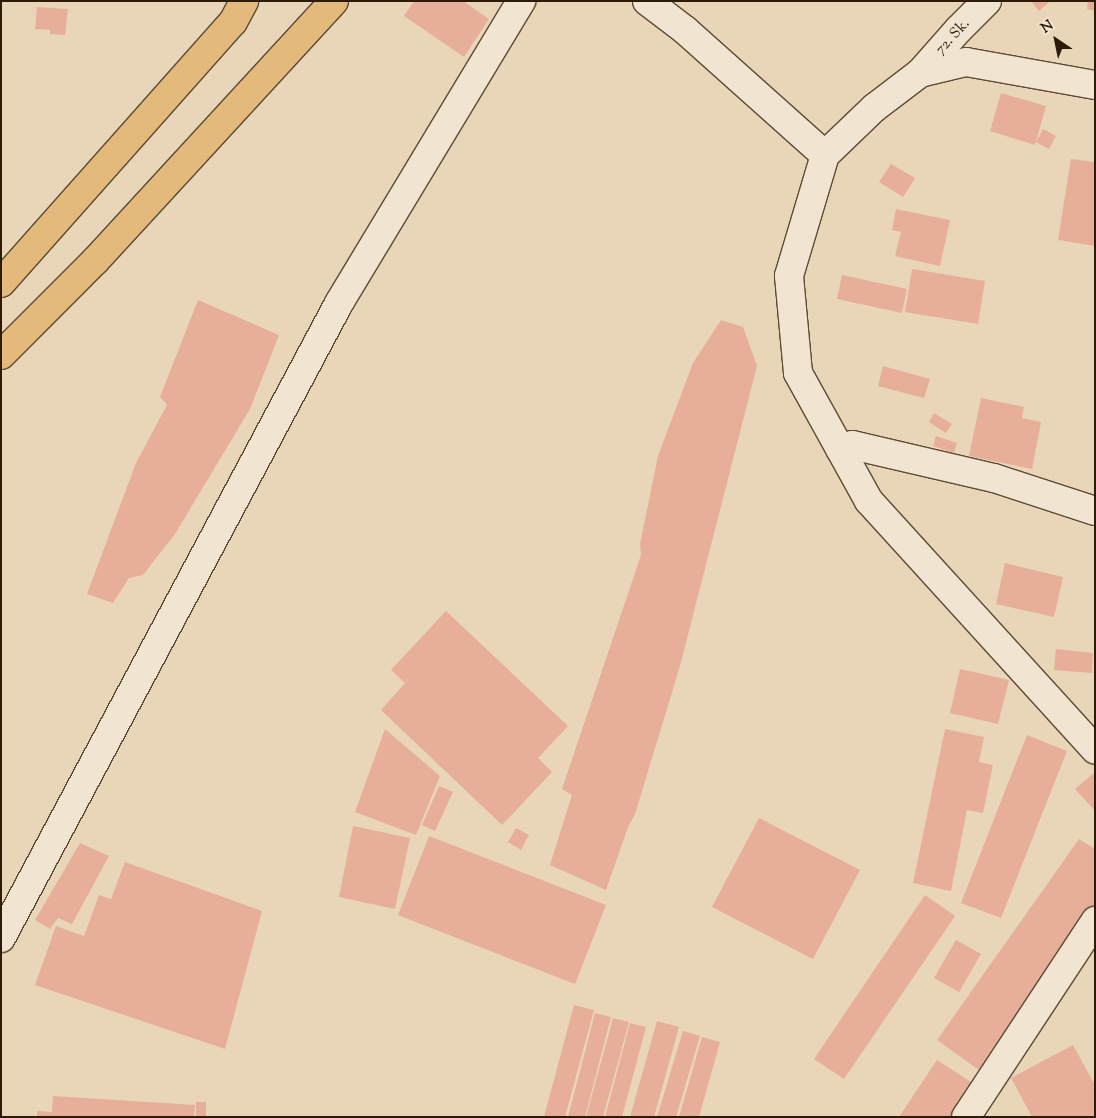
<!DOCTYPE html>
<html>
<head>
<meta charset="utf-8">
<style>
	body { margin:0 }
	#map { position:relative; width:1096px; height:1118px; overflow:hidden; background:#e9d5b8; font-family:"Sorts Mill Goudy",serif }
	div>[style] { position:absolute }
	.building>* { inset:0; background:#e7af99 }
	.roads { filter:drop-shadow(1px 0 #5c4a34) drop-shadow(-1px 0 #5c4a34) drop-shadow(0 1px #5c4a34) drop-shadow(0 -1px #5c4a34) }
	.street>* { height:28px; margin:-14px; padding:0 14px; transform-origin:14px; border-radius:14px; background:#f1e4d1 }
	.secondary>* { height:28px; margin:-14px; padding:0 14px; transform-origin:14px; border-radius:14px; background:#f1e4d1 }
	.primary>* { height:28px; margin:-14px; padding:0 14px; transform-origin:14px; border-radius:14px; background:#e4ba7c }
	span { translate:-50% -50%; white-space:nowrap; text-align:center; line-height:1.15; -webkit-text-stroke:4px #f1e4d1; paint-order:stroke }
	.street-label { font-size:15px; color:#2d1b08 }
	.frame { position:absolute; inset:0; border:2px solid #2d1b08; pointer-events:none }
	.north { position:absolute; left:1031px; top:15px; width:50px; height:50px; -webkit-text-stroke:4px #f1e4d1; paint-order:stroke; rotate:326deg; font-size:14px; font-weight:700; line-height:20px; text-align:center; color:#2d1b08 }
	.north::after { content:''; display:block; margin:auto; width:18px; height:22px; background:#2d1b08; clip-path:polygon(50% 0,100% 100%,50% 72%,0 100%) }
</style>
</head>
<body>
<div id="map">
	<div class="building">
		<div style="clip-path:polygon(414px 1px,463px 1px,489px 19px,464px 57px,404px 16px)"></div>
		<div style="clip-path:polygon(1031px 1px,1050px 1px,1039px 11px)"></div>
		<div style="clip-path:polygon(1088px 1px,1095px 1px,1095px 11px,1087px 9px)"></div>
		<div style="clip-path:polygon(37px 7px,68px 9px,65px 35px,50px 34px,50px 30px,35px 29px)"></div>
		<div style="clip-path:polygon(1001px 93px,1046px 106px,1035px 145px,990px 131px)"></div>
		<div style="clip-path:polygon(1043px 129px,1056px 136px,1049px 149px,1036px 142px)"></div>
		<div style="clip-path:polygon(1071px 159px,1095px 162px,1095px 246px,1058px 240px)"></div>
		<div style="clip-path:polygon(891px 164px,915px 178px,903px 197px,879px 182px)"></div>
		<div style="clip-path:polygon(896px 209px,950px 220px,940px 266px,895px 256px,901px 232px,892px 230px)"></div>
		<div style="clip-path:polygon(912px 269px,985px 281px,978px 324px,905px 312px)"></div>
		<div style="clip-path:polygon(842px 275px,907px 289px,902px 313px,837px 299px)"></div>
		<div style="clip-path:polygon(198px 300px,279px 335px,250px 409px,175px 534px,143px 575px,129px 578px,113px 603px,87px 594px,136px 463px,167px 405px,160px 397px)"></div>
		<div style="clip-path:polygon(721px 320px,743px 327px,757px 366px,680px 666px,635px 814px,628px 827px,606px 890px,550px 865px,572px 795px,562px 789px,641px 555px,640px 544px,658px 456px,693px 363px)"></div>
		<div style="clip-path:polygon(883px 366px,930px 379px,924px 398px,878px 386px)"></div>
		<div style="clip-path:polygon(981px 398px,1024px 407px,1022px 418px,1041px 422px,1032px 469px,969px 456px)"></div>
		<div style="clip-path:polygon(934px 413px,952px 424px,946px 433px,929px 422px)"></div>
		<div style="clip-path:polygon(936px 436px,957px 443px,954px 453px,933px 446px)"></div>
		<div style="clip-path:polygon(1005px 563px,1063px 577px,1054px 617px,996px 604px)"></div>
		<div style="clip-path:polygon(446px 611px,568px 726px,538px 758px,552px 772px,502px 825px,381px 710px,405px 683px,391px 670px)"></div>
		<div style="clip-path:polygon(1056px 649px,1093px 653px,1092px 673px,1054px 670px)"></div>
		<div style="clip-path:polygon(960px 669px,1009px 680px,998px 724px,950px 713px)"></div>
		<div style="clip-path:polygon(385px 729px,440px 776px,416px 835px,355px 812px)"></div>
		<div style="clip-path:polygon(945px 729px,984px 737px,979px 762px,993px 765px,983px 813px,967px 810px,951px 891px,913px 883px)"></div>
		<div style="clip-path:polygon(1027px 735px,1067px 751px,1001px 918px,961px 903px)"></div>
		<div style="clip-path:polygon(1094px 773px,1095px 774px,1095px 811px,1075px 789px)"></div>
		<div style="clip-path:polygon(439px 786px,453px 792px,435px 831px,422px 825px)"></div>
		<div style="clip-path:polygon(759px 818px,860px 870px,813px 959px,712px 907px)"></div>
		<div style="clip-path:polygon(353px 826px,410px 838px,395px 909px,339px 897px)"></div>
		<div style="clip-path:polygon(516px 828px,529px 835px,521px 850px,508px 842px)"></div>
		<div style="clip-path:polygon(429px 836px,606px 905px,575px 984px,398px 915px)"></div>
		<div style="clip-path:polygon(1079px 839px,1095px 849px,1095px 906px,979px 1070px,937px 1040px)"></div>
		<div style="clip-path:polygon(80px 843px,109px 856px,72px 924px,58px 918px,50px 929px,35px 920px)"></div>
		<div style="clip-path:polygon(125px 862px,262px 911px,225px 1049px,35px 985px,56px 926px,84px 936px,99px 895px,111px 899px)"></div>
		<div style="clip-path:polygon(925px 895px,955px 916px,844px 1079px,814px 1059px)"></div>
		<div style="clip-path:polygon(956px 940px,981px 954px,959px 992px,934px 978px)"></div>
		<div style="clip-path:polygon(574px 1005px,594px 1010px,565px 1117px,544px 1117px)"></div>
		<div style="clip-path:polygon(595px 1013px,611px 1017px,585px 1117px,568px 1117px)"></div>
		<div style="clip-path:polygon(613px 1018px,629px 1022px,603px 1117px,586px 1117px)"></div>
		<div style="clip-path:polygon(657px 1021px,679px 1027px,654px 1117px,630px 1117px)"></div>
		<div style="clip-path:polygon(630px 1023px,646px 1027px,622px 1117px,605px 1117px)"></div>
		<div style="clip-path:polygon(683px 1031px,700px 1036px,676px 1117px,657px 1117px)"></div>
		<div style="clip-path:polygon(702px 1037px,720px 1042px,699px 1117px,679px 1117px)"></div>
		<div style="clip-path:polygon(1073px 1045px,1095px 1085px,1095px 1117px,1032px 1117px,1011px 1078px)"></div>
		<div style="clip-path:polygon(937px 1060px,974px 1084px,952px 1117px,899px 1117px)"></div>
		<div style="clip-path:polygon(53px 1096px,195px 1105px,194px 1117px,37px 1117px,37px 1111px,52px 1112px)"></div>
		<div style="clip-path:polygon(196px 1102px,206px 1102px,206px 1117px,196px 1117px)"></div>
	</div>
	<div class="roads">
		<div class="street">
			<div style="left:920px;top:73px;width:57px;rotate:-48.5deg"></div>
			<div style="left:958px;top:30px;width:41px;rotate:-45deg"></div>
			<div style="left:840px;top:449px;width:13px;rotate:-18deg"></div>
			<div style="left:852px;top:445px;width:146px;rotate:13.1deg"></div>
			<div style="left:994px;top:478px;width:106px;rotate:18.1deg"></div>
			<div style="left:1px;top:938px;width:719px;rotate:-61.97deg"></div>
			<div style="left:339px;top:303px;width:353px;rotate:-58.9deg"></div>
			<div style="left:966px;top:1117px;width:235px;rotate:-56.6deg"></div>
		</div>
		<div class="secondary">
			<div style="left:647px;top:1px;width:48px;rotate:37.3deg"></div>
			<div style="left:685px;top:30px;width:188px;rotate:41.8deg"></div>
			<div style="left:1095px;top:85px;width:131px;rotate:-169.9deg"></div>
			<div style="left:966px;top:62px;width:47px;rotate:166.6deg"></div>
			<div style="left:920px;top:73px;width:58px;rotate:142.7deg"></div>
			<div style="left:874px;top:108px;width:68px;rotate:136.2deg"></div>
			<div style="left:825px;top:155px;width:126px;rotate:106.6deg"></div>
			<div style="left:789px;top:276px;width:97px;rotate:84.7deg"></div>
			<div style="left:798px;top:373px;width:146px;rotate:61deg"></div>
			<div style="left:869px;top:501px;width:336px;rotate:47.7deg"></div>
		</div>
		<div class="primary">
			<div style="left:1px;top:283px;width:349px;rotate:-48.4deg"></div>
			<div style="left:233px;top:22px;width:24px;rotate:-62deg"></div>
			<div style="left:1px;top:355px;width:133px;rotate:-45deg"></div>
			<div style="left:95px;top:261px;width:353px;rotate:-47.4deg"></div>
		</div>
	</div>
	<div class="street-label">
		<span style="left:953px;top:37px;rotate:-47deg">72. Sk.</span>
	</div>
	<div class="frame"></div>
	<div class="north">N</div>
</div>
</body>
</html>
